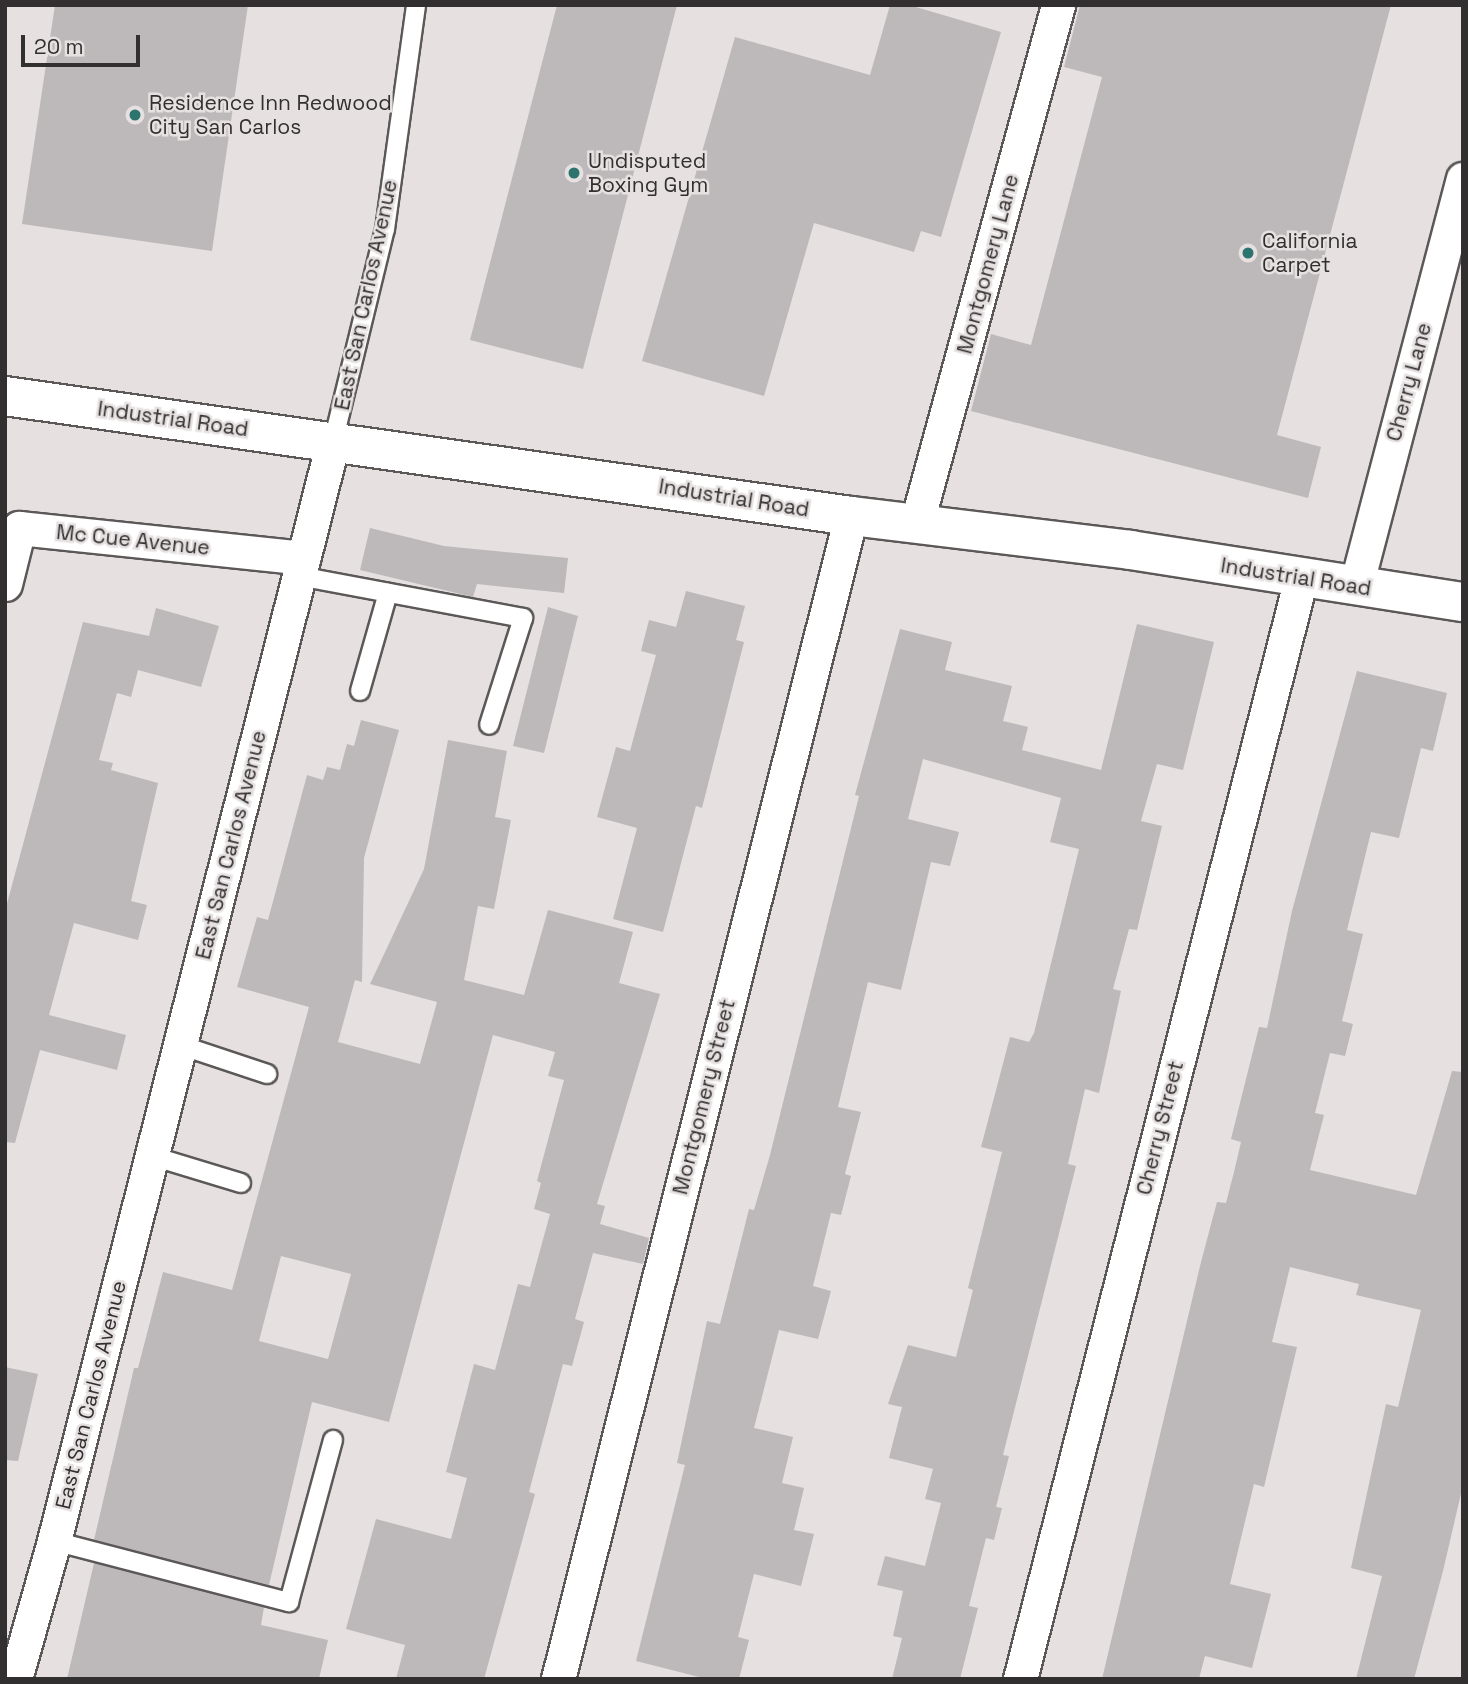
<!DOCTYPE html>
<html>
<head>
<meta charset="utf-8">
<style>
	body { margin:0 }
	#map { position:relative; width:1468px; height:1684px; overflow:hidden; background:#e6e0e1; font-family:"Space Grotesk",sans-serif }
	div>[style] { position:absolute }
	.building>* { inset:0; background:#bdb8b9 }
	.roads { filter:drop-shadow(2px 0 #5c5858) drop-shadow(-2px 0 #5c5858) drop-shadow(0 2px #5c5858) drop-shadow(0 -2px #5c5858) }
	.service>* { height:18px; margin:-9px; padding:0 9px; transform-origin:9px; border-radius:9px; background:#fff }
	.minor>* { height:33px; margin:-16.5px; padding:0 16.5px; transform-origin:16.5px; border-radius:16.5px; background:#fff }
	.secondary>* { height:38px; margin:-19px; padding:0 19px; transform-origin:19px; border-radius:19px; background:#fff }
	.dots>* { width:19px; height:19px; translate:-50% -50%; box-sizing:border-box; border:4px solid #e6e0e1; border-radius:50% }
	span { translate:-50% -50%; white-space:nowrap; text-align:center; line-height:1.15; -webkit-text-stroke:5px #e6e0e1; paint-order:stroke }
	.poi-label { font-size:21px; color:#312f2f }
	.left { translate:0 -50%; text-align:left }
	.street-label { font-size:21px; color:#312f2f }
	.frame { position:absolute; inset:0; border:7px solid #312f2f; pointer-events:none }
	.scale { position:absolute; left:21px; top:35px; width:119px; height:32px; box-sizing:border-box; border:4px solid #312f2f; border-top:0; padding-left:9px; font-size:21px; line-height:24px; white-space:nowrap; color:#312f2f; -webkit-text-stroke:5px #e6e0e1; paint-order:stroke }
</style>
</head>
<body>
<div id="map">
	<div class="building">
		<div style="clip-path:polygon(55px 5px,248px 5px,212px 251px,22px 224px)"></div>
		<div style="clip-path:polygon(557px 5px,677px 5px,583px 369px,470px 340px)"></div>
		<div style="clip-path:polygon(890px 5px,909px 5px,1001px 32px,941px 237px,921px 231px,914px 252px,814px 223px,764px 396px,642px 361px,735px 37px,870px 75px)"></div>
		<div style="clip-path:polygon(1080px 5px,1391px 5px,1277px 435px,1321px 447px,1308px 498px,971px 411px,991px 334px,1031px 345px,1102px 77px,1064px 67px)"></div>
		<div style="clip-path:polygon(370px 528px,444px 546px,568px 558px,564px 593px,477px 584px,473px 597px,360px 570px)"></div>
		<div style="clip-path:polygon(686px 591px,745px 606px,736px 640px,744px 642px,702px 808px,696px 806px,663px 932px,613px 919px,637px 828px,597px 817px,616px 747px,630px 751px,656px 655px,641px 651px,649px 620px,676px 627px)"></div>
		<div style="clip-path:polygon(548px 607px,578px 616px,544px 753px,513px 746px)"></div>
		<div style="clip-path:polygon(156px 608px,219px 626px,201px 687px,138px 670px,131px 697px,117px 693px,99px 760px,113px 763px,111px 770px,158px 783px,131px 901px,147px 905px,138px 940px,74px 923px,49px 1015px,126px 1035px,117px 1070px,40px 1050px,15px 1143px,5px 1142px,5px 911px,83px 622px,149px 636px)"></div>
		<div style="clip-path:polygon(1137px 624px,1214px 642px,1183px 770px,1157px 764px,1141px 821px,1162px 826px,1137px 930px,1129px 929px,1113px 989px,1121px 991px,1099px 1093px,1085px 1089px,1068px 1164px,1076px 1166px,1003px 1455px,1009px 1456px,996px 1507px,1002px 1508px,994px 1540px,986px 1538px,969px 1606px,978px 1608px,960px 1679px,892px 1679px,902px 1638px,893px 1636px,903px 1591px,877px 1585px,885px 1556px,925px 1566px,941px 1503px,925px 1499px,933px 1469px,889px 1458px,902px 1407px,888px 1404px,908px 1345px,956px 1357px,973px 1290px,968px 1288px,1002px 1152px,981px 1147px,1010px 1037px,1029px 1042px,1034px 1033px,1079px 849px,1050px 842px,1061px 798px,923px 759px,908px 819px,959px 832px,950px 866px,931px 862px,901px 990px,868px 982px,838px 1107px,861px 1112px,845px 1174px,851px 1176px,841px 1215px,831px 1213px,813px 1286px,831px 1291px,818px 1339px,779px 1330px,754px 1428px,793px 1437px,782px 1483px,804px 1488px,794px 1530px,814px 1534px,801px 1586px,754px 1574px,738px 1637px,749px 1640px,739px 1679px,707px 1679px,636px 1661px,685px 1465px,677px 1463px,707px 1321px,720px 1324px,749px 1209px,754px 1210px,770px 1155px,859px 796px,855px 795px,900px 629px,952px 642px,945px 670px,1012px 686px,1003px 721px,1028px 727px,1022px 750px,1101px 770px)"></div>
		<div style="clip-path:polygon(1357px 671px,1447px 693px,1433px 751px,1421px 748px,1399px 838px,1371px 832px,1347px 930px,1363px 934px,1342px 1021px,1353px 1024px,1345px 1056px,1330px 1053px,1315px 1113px,1324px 1115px,1310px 1170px,1416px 1195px,1452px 1071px,1463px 1072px,1463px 1485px,1443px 1571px,1414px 1679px,1356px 1679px,1382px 1576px,1351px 1568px,1386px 1404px,1398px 1407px,1421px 1310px,1356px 1295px,1359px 1284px,1290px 1267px,1272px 1342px,1297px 1347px,1264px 1487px,1254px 1484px,1230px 1584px,1271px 1594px,1252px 1668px,1205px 1656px,1199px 1679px,1102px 1679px,1201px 1262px,1217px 1202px,1226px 1203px,1234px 1172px,1241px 1142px,1231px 1139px,1259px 1027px,1267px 1028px,1292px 911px)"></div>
		<div style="clip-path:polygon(evenodd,361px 720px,399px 730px,364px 858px,362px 982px,355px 980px,338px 1042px,420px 1064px,437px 1002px,370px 984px,424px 869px,448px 740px,507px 751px,495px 817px,511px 820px,494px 909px,478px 906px,464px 980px,524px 995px,548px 910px,633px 932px,619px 983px,660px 994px,597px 1204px,605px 1206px,600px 1224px,649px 1238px,643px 1264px,593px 1253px,575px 1319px,584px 1322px,572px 1366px,563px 1364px,529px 1492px,535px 1494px,484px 1679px,396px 1679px,405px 1645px,346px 1629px,376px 1519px,451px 1539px,467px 1478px,446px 1472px,474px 1364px,495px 1370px,518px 1284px,530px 1287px,550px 1214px,534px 1209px,541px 1183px,537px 1181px,564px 1080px,548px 1076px,555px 1052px,493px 1035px,389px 1422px,312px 1402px,269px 1585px,94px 1540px,134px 1368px,138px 1368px,163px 1272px,232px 1290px,309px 1007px,237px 987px,257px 917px,268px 920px,307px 775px,323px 780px,327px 767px,340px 770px,347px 744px,354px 746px,361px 720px,281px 1256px,351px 1274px,328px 1359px,259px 1341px,281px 1256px)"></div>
		<div style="clip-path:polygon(5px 1367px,38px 1374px,18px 1461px,5px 1460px)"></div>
		<div style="clip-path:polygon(94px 1563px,264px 1607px,261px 1625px,328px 1640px,319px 1679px,67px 1679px)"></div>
	</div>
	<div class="roads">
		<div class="service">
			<div style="left:333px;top:442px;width:219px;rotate:-76.3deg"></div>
			<div style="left:385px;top:229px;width:226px;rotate:-82.1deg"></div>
			<div style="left:299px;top:576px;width:228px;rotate:10.6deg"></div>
			<div style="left:523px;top:618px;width:112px;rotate:107.6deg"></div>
			<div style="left:360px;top:691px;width:102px;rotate:-74.1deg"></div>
			<div style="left:180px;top:1045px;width:92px;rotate:18.4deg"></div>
			<div style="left:152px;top:1156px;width:93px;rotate:16.9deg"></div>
			<div style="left:54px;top:1541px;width:243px;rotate:14.6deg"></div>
			<div style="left:289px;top:1602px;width:168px;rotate:-74.8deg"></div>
		</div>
		<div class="minor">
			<div style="left:917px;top:522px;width:536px;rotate:-74.74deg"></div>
			<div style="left:5px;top:584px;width:58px;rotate:-76deg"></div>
			<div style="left:19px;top:528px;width:286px;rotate:6deg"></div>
			<div style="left:1356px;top:586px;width:421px;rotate:-75.3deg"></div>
			<div style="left:15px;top:1679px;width:143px;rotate:-74.2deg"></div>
			<div style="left:54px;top:1541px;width:1134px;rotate:-75.76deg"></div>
			<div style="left:558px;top:1679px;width:1199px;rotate:-75.86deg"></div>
			<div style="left:1020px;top:1679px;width:1136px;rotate:-75.68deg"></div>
		</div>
		<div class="secondary">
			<div style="left:5px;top:396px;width:854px;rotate:8.07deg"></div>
			<div style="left:851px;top:516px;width:281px;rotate:6.9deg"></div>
			<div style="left:1130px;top:550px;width:337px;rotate:8.9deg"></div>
		</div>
	</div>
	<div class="dots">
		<div style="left:135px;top:115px;background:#2c746d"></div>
		<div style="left:574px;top:173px;background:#2c746d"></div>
		<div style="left:1248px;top:253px;background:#2c746d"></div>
	</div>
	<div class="poi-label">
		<span class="left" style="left:149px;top:115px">Residence Inn Redwood<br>City San Carlos</span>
		<span class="left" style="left:588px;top:173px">Undisputed<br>Boxing Gym</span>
		<span class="left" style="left:1262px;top:253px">California<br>Carpet</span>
	</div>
	<div class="street-label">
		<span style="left:988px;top:264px;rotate:-75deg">Montgomery Lane</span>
		<span style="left:366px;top:295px;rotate:-78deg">East San Carlos Avenue</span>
		<span style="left:1409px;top:382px;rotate:-75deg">Cherry Lane</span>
		<span style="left:173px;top:419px;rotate:8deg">Industrial Road</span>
		<span style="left:734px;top:498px;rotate:9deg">Industrial Road</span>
		<span style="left:133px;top:540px;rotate:6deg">Mc Cue Avenue</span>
		<span style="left:1296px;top:577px;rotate:9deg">Industrial Road</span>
		<span style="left:231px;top:845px;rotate:-76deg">East San Carlos Avenue</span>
		<span style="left:704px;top:1097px;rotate:-76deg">Montgomery Street</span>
		<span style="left:1160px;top:1128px;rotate:-76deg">Cherry Street</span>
		<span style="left:91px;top:1395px;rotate:-76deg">East San Carlos Avenue</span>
	</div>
	<div class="frame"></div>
	<div class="scale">20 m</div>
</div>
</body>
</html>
